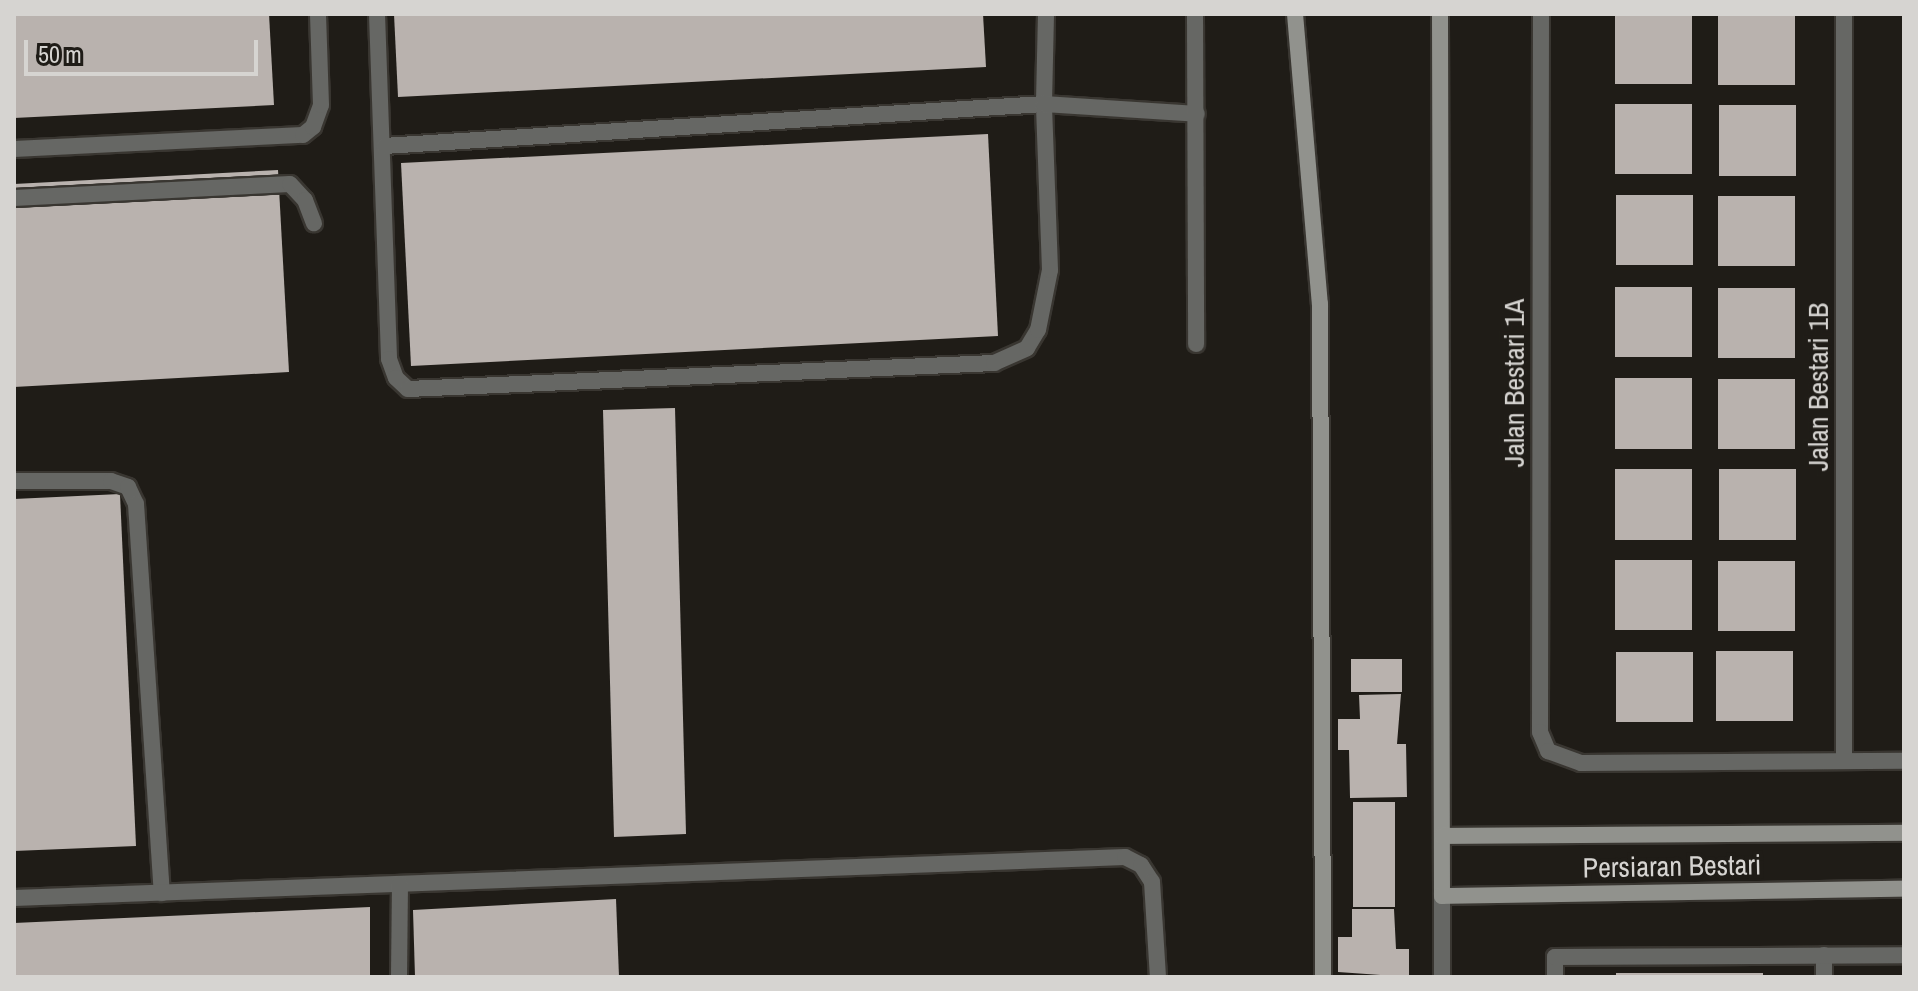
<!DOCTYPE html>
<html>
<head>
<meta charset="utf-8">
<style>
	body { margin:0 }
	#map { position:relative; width:1918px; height:991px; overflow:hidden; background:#1f1c17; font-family:"Archivo Narrow",sans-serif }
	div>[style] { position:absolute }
	.building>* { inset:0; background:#b9b2ae }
	.roads { filter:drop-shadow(2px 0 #393631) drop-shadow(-2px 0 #393631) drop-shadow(0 2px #393631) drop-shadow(0 -2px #393631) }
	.lane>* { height:16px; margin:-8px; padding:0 8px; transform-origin:8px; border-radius:8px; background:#666764 }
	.street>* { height:16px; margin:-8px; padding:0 8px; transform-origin:8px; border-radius:8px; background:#666764 }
	.secondary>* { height:16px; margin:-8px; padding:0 8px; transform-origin:8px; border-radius:8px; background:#91928d }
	span { translate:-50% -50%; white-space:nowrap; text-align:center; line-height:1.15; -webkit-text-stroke:8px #1f1c17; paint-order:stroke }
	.street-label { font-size:28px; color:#d6d4d1 }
	.frame { position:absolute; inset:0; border:16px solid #d6d4d1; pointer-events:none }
	.scale { position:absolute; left:24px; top:40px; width:234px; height:36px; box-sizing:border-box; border:4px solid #d6d4d1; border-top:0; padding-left:10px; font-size:24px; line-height:28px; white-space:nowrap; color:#d6d4d1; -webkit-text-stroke:6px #1f1c17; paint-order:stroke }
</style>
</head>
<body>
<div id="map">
	<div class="building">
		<div style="clip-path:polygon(14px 14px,269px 14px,274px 105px,14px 118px)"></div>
		<div style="clip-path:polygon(394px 14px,983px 14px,986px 67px,398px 97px)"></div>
		<div style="clip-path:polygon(1615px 14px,1692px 14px,1692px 84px,1615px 84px)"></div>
		<div style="clip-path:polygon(1718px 15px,1795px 15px,1795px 85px,1718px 85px)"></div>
		<div style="clip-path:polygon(1615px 104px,1692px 104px,1692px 174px,1615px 174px)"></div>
		<div style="clip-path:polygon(1719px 105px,1796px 105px,1796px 176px,1719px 176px)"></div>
		<div style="clip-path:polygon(988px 134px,998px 336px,411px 366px,401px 163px)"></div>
		<div style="clip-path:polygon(278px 170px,289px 372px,14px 387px,14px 184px)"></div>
		<div style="clip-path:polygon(1616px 195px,1693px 195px,1693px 265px,1616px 265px)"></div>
		<div style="clip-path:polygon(1718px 196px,1795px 196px,1795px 266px,1718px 266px)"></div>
		<div style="clip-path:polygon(1615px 287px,1692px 287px,1692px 357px,1615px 357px)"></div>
		<div style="clip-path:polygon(1718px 288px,1795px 288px,1795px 358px,1718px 358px)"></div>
		<div style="clip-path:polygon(1615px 378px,1692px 378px,1692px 449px,1615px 449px)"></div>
		<div style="clip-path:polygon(1718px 379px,1795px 379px,1795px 449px,1718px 449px)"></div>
		<div style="clip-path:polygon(675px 408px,686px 834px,614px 837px,603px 410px)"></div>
		<div style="clip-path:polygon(1615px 469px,1692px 469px,1692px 540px,1615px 540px)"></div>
		<div style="clip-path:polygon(1719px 469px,1796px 469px,1796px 540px,1719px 540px)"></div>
		<div style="clip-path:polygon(120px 494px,136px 846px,14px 851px,14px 499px)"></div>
		<div style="clip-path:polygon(1615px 560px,1692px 560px,1692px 630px,1615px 630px)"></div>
		<div style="clip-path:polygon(1718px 561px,1795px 561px,1795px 631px,1718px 631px)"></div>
		<div style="clip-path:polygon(1716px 651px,1793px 651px,1793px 721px,1716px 721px)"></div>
		<div style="clip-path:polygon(1616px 652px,1693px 652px,1693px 722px,1616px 722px)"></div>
		<div style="clip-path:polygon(1351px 659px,1402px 659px,1402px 692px,1351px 692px)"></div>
		<div style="clip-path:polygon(1401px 694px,1397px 744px,1406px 744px,1407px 797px,1350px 798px,1349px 750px,1338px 750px,1338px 719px,1360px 719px,1359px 695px)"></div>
		<div style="clip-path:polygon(1353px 802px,1395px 802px,1395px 907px,1353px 907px)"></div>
		<div style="clip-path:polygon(616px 899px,619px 977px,415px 977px,413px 910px)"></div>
		<div style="clip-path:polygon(370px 907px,370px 977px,14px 977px,14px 923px)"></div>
		<div style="clip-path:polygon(1352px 909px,1394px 909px,1396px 949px,1409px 949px,1409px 977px,1338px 972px,1338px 937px,1352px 937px)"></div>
		<div style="clip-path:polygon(1616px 973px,1763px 973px,1763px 977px,1616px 977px)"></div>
	</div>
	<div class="roads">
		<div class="lane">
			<div style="left:377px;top:14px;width:345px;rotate:88deg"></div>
			<div style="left:389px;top:359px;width:20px;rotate:70deg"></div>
			<div style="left:396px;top:378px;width:16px;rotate:43deg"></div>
			<div style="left:408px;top:389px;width:587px;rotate:-2.54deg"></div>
			<div style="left:994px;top:363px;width:36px;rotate:-24deg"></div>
			<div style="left:1027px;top:348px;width:21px;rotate:-59deg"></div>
			<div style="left:1038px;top:330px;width:61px;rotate:-78.7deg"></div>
			<div style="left:1050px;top:270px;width:166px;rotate:-92.1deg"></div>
			<div style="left:1044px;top:104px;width:661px;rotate:176.36deg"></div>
			<div style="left:1046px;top:14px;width:90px;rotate:91.3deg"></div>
			<div style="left:1044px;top:104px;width:153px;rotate:3.7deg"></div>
			<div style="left:14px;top:149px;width:289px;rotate:-2.8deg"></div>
			<div style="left:303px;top:135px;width:13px;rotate:-39deg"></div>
			<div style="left:313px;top:127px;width:23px;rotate:-70deg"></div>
			<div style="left:321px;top:105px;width:91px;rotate:-91.9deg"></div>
			<div style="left:14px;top:198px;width:276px;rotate:-2.9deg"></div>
			<div style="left:290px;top:184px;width:22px;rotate:47deg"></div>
			<div style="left:305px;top:200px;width:25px;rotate:69deg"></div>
			<div style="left:14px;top:481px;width:97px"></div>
			<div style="left:111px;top:481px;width:18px;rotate:19deg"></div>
			<div style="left:128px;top:487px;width:19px;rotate:65deg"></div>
			<div style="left:136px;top:504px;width:390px;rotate:86.2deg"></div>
			<div style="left:14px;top:898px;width:1112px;rotate:-2.11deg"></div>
			<div style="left:1125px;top:857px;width:18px;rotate:27deg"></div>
			<div style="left:1141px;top:865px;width:20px;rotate:57deg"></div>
			<div style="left:1152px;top:882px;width:95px;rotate:86.4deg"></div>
			<div style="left:399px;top:977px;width:93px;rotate:-89.4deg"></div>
		</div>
		<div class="street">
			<div style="left:1195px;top:14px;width:330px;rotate:89.8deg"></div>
			<div style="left:1541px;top:14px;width:718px;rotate:90.08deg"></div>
			<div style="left:1540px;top:732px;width:21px;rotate:67deg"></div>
			<div style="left:1548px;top:751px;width:35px;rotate:20deg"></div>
			<div style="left:1581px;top:763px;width:323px;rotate:-0.4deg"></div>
			<div style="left:1844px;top:14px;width:747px;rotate:90deg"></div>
			<div style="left:1442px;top:896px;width:81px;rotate:90deg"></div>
			<div style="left:1824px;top:955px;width:22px;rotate:90deg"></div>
			<div style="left:1555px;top:977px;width:20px;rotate:-90deg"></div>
			<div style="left:1555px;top:957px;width:349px;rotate:-0.3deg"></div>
		</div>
		<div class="secondary">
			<div style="left:1295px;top:14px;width:291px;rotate:85.1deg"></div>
			<div style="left:1320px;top:304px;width:673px;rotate:89.74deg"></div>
			<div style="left:1440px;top:14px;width:882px;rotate:89.87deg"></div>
			<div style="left:1442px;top:896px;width:462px;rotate:-0.9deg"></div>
			<div style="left:1442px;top:836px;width:462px;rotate:-0.4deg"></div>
		</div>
	</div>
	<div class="street-label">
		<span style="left:1514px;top:383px;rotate:-90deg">Jalan Bestari 1A</span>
		<span style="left:1818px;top:387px;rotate:-90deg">Jalan Bestari 1B</span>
		<span style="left:1672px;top:866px;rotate:-1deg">Persiaran Bestari</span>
	</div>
	<div class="frame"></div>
	<div class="scale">50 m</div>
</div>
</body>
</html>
